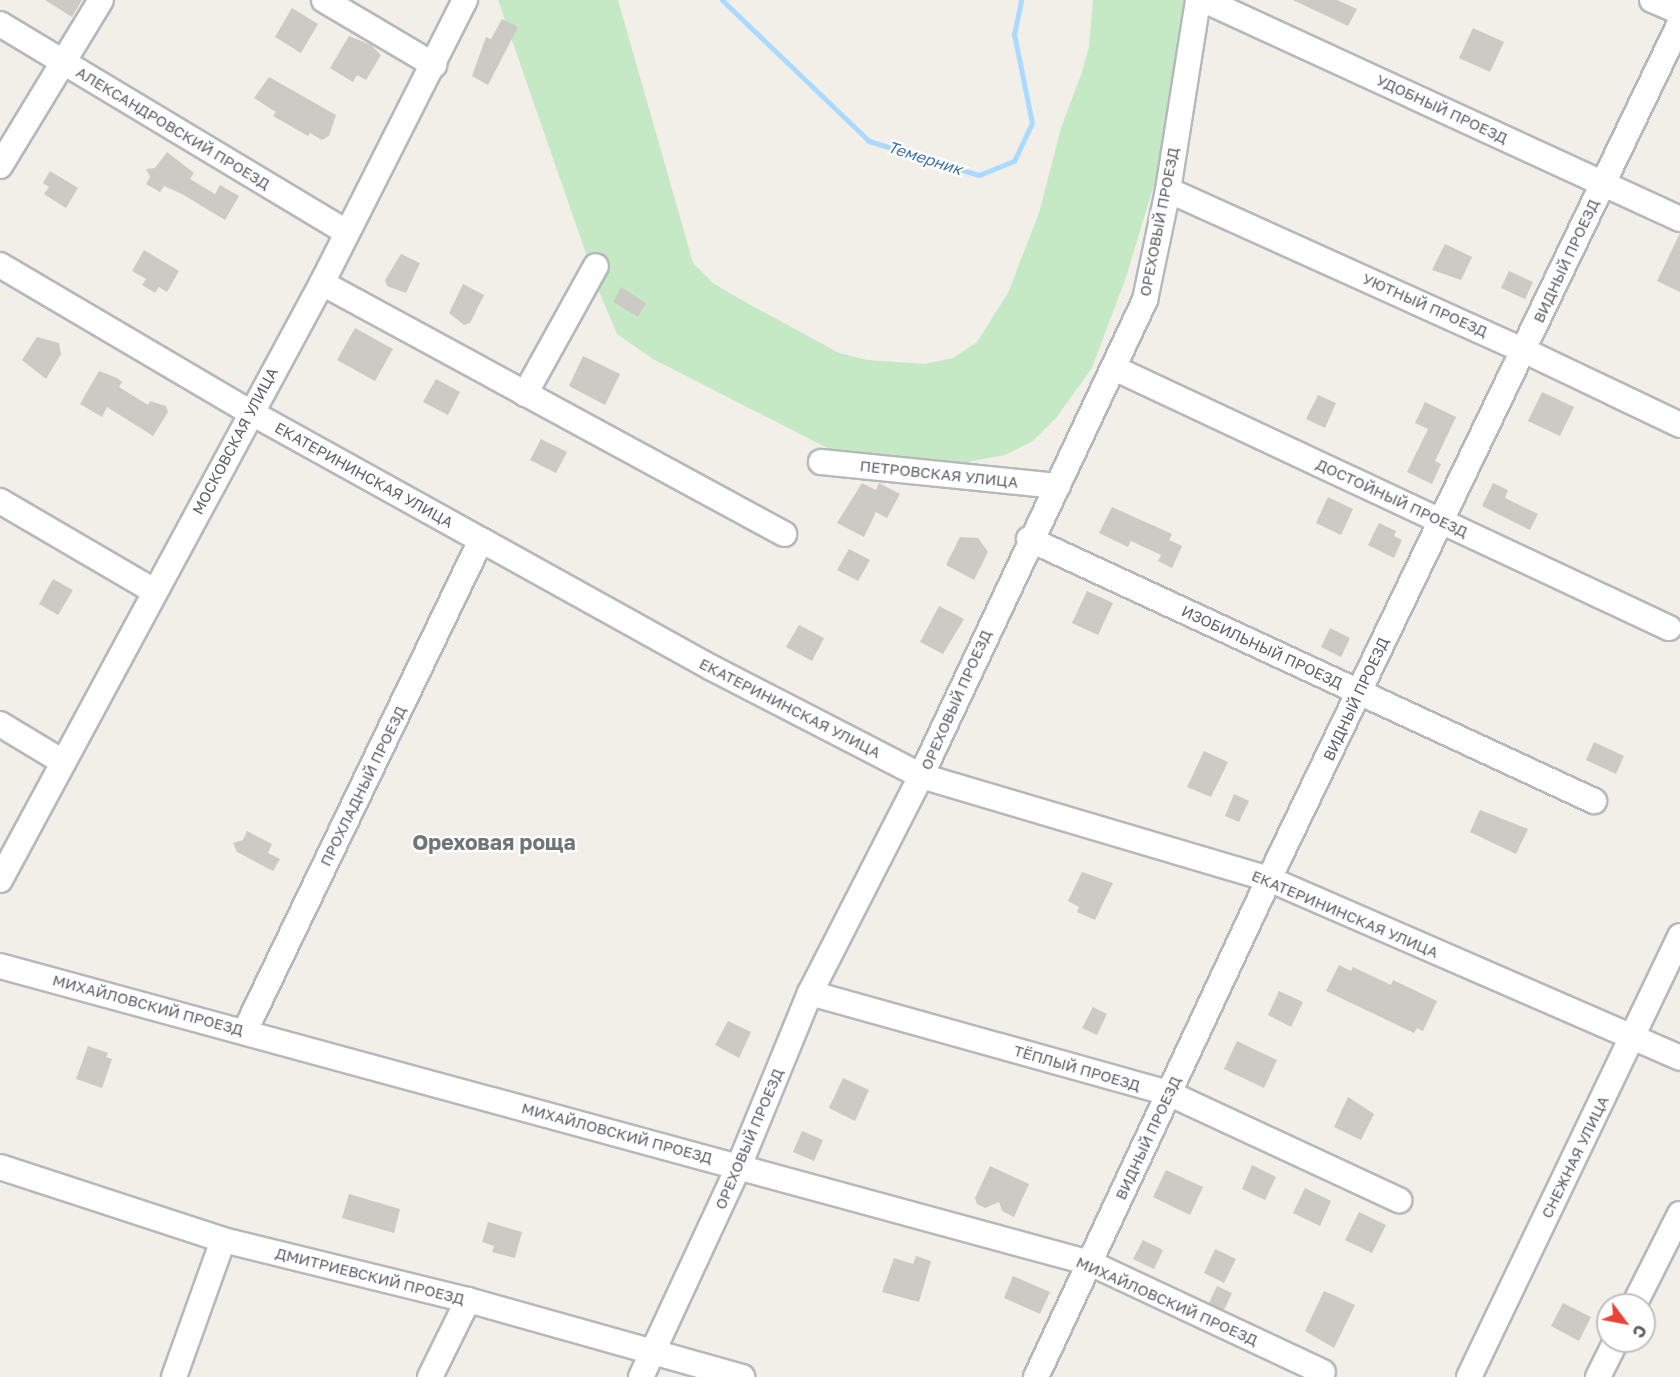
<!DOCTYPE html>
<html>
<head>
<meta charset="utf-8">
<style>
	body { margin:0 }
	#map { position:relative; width:1680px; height:1377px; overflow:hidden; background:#f1efe8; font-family:"Golos Text",sans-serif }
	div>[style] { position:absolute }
	.green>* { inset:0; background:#c5e8c5 }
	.stream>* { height:5px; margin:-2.5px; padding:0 2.5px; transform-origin:2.5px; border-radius:2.5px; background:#aadaff }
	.building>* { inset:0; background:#cccac5 }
	.roads { filter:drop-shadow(2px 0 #b5b8bc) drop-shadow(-2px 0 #b5b8bc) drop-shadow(0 2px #b5b8bc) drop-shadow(0 -2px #b5b8bc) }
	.minor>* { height:24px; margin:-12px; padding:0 12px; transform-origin:12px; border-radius:12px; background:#fff }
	span { translate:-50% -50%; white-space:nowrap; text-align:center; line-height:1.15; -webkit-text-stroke:4.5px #fff; paint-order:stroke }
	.street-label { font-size:15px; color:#5f6368 }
	.water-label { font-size:16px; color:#4174aa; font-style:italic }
	.district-label { font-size:21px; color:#70757a; font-weight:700 }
	.north { position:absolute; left:1596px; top:1293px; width:60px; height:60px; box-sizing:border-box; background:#fff; border:2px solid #bfc1c3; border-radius:50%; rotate:122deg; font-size:16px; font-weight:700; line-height:24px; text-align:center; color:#5f6368 }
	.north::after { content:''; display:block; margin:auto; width:21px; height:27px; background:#ea4335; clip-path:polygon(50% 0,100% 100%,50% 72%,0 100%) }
</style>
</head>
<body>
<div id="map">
	<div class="green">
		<div style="clip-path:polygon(498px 0,618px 0,693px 263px,713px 283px,738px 298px,839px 353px,867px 360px,925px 364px,953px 358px,977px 342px,1008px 293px,1039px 213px,1061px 128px,1081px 75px,1089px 47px,1093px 0,1194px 0,1162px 159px,1125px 280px,1092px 368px,1056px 418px,1033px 441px,1005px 455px,941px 467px,847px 458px,653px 359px,617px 334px,599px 291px)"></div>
	</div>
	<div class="stream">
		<div style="left:722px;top:0;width:204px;rotate:43.8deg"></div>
		<div style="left:869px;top:141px;width:115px;rotate:17.2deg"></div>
		<div style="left:979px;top:175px;width:38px;rotate:-22deg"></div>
		<div style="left:1014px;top:161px;width:42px;rotate:-64.7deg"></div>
		<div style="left:1032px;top:123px;width:91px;rotate:-101.4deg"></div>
		<div style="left:1014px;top:34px;width:35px;rotate:-78deg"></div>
	</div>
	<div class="building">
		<div style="clip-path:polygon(45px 0,82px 0,72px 17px)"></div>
		<div style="clip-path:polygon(1293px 0,1337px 0,1357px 9px,1348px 26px)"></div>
		<div style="clip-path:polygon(292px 8px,318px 24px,301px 53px,275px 37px)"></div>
		<div style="clip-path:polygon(502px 19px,518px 27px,488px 85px,472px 76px,486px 37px,491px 39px)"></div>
		<div style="clip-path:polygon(1473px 28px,1504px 42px,1490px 72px,1459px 58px)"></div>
		<div style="clip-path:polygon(349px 36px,371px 45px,381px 55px,366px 80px,357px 75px,353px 82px,330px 68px)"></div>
		<div style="clip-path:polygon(269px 77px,336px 115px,329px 136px,322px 140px,310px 133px,308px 136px,273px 116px,276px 112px,254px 98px)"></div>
		<div style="clip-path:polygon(167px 152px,194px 173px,190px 179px,215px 194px,220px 185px,239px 196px,225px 220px,182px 194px,164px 186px,160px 192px,146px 184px,150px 177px,146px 169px,155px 168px)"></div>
		<div style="clip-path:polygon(50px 171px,78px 188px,66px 208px,44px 194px,49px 187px,43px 183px)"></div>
		<div style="clip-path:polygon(1680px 233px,1680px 292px,1657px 281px)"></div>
		<div style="clip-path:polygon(1445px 244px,1472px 257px,1461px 280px,1432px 270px)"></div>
		<div style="clip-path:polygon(144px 250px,179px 271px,167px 292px,159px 287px,155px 293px,142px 285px,146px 279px,132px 271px)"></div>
		<div style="clip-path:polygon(401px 254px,420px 263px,406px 293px,387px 286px,385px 280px)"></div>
		<div style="clip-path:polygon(1509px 271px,1533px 282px,1525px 299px,1501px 288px)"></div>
		<div style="clip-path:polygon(463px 284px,484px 295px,470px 323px,464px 325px,449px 313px)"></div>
		<div style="clip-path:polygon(621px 287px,646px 303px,638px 317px,613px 302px)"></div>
		<div style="clip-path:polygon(355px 328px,393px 349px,375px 381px,337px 360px)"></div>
		<div style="clip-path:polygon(37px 337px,59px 343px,61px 354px,46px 379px,22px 360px)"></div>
		<div style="clip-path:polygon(583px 356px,620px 374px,605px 405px,569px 386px)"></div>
		<div style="clip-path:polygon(99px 371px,117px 378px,122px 382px,119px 387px,148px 405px,150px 401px,166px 406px,168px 412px,153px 436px,107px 407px,102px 417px,80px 404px)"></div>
		<div style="clip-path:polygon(436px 379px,460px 392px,448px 415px,423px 402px)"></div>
		<div style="clip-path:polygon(1542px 392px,1574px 407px,1560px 436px,1528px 421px)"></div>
		<div style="clip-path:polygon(1318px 395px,1336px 403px,1325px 428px,1306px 419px)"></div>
		<div style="clip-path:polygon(1425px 402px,1456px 417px,1435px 461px,1441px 464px,1432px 484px,1407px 472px,1428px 429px,1415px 423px)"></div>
		<div style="clip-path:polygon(541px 439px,567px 452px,556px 473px,530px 460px)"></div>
		<div style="clip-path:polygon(862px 483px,876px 490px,879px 483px,900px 494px,887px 518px,876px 512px,864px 537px,837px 523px)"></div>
		<div style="clip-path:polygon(1493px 483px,1508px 490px,1505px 498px,1538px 514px,1530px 530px,1482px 506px)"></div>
		<div style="clip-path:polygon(1328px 497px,1353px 509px,1341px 535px,1316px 523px)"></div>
		<div style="clip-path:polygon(1112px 507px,1172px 534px,1169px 540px,1182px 546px,1172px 568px,1158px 561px,1161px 555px,1131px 541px,1128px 547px,1099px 533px)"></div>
		<div style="clip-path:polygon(1379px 523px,1396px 531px,1394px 536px,1402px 540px,1394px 558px,1368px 545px)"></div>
		<div style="clip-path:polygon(960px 537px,978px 538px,988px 552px,974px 580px,946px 565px)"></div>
		<div style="clip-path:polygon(849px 549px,870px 560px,858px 581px,837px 570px)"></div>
		<div style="clip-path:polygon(53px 579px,73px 590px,58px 615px,39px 604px)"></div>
		<div style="clip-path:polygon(1087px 591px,1113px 603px,1098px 635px,1072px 623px)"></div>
		<div style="clip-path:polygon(939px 606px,964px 619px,943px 654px,920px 642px)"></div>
		<div style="clip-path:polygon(799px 625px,824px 638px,812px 661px,786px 647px)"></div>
		<div style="clip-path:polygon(1330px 628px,1350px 638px,1341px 657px,1321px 647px)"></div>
		<div style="clip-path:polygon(1594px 742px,1624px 756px,1616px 774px,1586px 760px)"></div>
		<div style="clip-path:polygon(1204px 751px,1228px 762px,1211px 797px,1187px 787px)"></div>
		<div style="clip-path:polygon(1234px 794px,1249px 801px,1239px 822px,1225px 816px)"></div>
		<div style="clip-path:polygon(1480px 810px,1528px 829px,1516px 854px,1470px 832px)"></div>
		<div style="clip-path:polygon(247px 831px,272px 844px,268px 853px,280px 859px,273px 871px,237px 852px,233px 843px,243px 840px)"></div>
		<div style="clip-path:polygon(1082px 872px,1113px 883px,1095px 920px,1077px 912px,1079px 907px,1068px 901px)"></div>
		<div style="clip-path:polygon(1339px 965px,1351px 971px,1353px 967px,1391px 985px,1393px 980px,1437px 1001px,1423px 1031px,1417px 1028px,1414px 1033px,1326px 991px)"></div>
		<div style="clip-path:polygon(1279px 991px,1303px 1002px,1291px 1027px,1268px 1015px)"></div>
		<div style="clip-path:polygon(1093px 1007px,1107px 1014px,1097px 1035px,1082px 1028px)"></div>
		<div style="clip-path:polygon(728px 1021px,751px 1032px,739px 1058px,715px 1045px)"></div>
		<div style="clip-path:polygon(1237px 1041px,1277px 1060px,1264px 1088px,1224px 1069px)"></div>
		<div style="clip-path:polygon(88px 1046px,108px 1053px,106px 1057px,112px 1059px,102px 1088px,76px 1079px)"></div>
		<div style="clip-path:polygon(843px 1078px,869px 1090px,855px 1121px,829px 1108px)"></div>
		<div style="clip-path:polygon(1348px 1097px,1374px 1114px,1361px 1140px,1334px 1127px)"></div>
		<div style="clip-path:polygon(802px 1131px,823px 1140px,814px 1161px,793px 1152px)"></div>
		<div style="clip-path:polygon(1252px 1165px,1276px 1177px,1265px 1200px,1242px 1189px)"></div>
		<div style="clip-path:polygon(990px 1166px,1029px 1184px,1014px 1217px,1002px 1211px,999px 1202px,985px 1208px,977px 1204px,975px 1198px)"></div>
		<div style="clip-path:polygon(1166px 1170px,1203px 1187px,1190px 1215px,1153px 1197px)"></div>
		<div style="clip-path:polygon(1305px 1188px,1331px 1201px,1320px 1226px,1293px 1213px)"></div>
		<div style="clip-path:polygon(349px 1194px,400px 1209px,394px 1233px,342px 1218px)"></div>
		<div style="clip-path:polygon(1359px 1212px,1386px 1225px,1372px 1253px,1345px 1240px)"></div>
		<div style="clip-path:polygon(488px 1222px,522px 1232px,515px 1258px,492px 1252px,494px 1246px,482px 1242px)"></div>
		<div style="clip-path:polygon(1143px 1240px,1163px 1250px,1154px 1269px,1133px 1259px)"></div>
		<div style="clip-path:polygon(1215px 1249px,1236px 1259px,1224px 1283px,1204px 1273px)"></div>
		<div style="clip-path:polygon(916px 1256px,931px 1261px,919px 1302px,882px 1292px,894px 1258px,913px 1264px)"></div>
		<div style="clip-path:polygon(1013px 1276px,1050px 1292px,1040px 1314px,1004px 1298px)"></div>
		<div style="clip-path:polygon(1217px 1286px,1232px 1293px,1224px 1310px,1209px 1303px)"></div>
		<div style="clip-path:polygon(1324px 1291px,1355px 1305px,1334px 1348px,1305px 1331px)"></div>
		<div style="clip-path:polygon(1563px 1303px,1591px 1317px,1579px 1341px,1551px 1326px)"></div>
	</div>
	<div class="roads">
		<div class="minor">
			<div style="left:324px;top:0;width:128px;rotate:30.6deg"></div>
			<div style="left:1204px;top:0;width:524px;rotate:24.71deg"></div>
			<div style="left:1652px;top:0;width:30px;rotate:23deg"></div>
			<div style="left:0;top:24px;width:404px;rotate:31deg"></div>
			<div style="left:0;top:166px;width:194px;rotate:-58.7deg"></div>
			<div style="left:1168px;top:190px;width:389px;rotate:24.3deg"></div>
			<div style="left:1523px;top:350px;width:174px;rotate:25.5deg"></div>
			<div style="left:0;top:265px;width:290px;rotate:30.5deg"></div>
			<div style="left:250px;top:412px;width:528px;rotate:28.99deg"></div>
			<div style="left:712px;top:668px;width:235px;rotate:27.3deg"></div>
			<div style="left:921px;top:776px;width:363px;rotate:16.5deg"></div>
			<div style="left:1269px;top:879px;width:448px;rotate:23.5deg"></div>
			<div style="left:322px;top:283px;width:526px;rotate:28.51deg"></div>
			<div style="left:1114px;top:368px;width:613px;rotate:25.1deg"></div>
			<div style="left:525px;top:394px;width:146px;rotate:-61deg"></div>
			<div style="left:821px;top:462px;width:238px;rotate:5.8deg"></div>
			<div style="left:0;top:501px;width:178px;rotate:30.3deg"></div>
			<div style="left:1029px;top:539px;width:623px;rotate:24.88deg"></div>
			<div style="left:0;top:724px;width:74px;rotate:31.1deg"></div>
			<div style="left:0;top:880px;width:678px;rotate:-61.66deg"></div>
			<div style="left:322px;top:283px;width:317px;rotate:-63.2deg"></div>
			<div style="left:0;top:966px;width:1130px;rotate:15.24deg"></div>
			<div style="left:1090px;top:1263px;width:257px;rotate:25.1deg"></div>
			<div style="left:810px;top:993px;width:372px;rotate:15.6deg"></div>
			<div style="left:1168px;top:1093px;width:255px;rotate:24.9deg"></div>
			<div style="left:245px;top:1031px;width:545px;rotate:-64.33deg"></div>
			<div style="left:0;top:1167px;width:235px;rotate:18.1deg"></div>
			<div style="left:223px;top:1240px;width:252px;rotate:13.8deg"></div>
			<div style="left:468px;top:1300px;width:285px;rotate:15.7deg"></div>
			<div style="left:1634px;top:1305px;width:102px;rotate:-63.2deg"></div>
			<div style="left:174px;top:1377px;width:145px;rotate:-70.3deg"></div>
			<div style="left:430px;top:1377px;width:86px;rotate:-63.7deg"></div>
			<div style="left:641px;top:1377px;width:233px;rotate:-65.1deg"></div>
			<div style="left:739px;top:1166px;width:187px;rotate:-67.7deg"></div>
			<div style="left:810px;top:993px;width:244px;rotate:-62.9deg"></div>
			<div style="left:921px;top:776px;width:526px;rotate:-64.8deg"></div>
			<div style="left:1145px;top:300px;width:112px;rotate:-78.2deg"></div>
			<div style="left:1168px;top:190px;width:192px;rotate:-81deg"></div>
			<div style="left:1036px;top:1377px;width:550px;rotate:-64.93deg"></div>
			<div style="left:1269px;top:879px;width:950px;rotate:-64.35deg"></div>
			<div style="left:1469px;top:1377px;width:489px;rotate:-64.4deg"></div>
			<div style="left:1598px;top:1377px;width:40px;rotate:-63.4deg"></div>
		</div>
	</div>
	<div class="street-label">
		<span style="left:1442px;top:109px;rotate:25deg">УДОБНЫЙ ПРОЕЗД</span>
		<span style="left:173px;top:128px;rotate:31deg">АЛЕКСАНДРОВСКИЙ ПРОЕЗД</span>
		<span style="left:1159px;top:222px;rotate:-79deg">ОРЕХОВЫЙ ПРОЕЗД</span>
		<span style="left:1566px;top:261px;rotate:-65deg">ВИДНЫЙ ПРОЕЗД</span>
		<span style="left:1425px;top:305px;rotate:24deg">УЮТНЫЙ ПРОЕЗД</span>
		<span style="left:235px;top:441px;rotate:-62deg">МОСКОВСКАЯ УЛИЦА</span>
		<span style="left:939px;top:474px;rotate:6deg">ПЕТРОВСКАЯ УЛИЦА</span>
		<span style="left:364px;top:475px;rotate:29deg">ЕКАТЕРИНИНСКАЯ УЛИЦА</span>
		<span style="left:1392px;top:498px;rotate:25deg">ДОСТОЙНЫЙ ПРОЕЗД</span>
		<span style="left:1262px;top:647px;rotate:25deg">ИЗОБИЛЬНЫЙ ПРОЕЗД</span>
		<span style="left:1356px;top:699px;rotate:-65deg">ВИДНЫЙ ПРОЕЗД</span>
		<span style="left:956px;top:700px;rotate:-66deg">ОРЕХОВЫЙ ПРОЕЗД</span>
		<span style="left:790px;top:708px;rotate:27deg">ЕКАТЕРИНИНСКАЯ УЛИЦА</span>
		<span style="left:363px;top:786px;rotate:-64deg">ПРОХЛАДНЫЙ ПРОЕЗД</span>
		<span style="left:1345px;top:914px;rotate:23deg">ЕКАТЕРИНИНСКАЯ УЛИЦА</span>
		<span style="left:148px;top:1005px;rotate:15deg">МИХАЙЛОВСКИЙ ПРОЕЗД</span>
		<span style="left:1077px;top:1068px;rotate:16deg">ТЁПЛЫЙ ПРОЕЗД</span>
		<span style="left:617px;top:1133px;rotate:15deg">МИХАЙЛОВСКИЙ ПРОЕЗД</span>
		<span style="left:1148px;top:1138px;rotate:-65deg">ВИДНЫЙ ПРОЕЗД</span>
		<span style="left:749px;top:1139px;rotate:-67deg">ОРЕХОВЫЙ ПРОЕЗД</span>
		<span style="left:1575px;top:1157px;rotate:-64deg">СНЕЖНАЯ УЛИЦА</span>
		<span style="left:370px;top:1276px;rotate:14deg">ДМИТРИЕВСКИЙ ПРОЕЗД</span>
		<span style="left:1167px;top:1301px;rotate:24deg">МИХАЙЛОВСКИЙ ПРОЕЗД</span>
	</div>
	<div class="water-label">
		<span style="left:925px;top:158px;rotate:18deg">Темерник</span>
	</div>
	<div class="district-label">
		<span style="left:494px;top:842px">Ореховая роща</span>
	</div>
	<div class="north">С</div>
</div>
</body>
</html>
